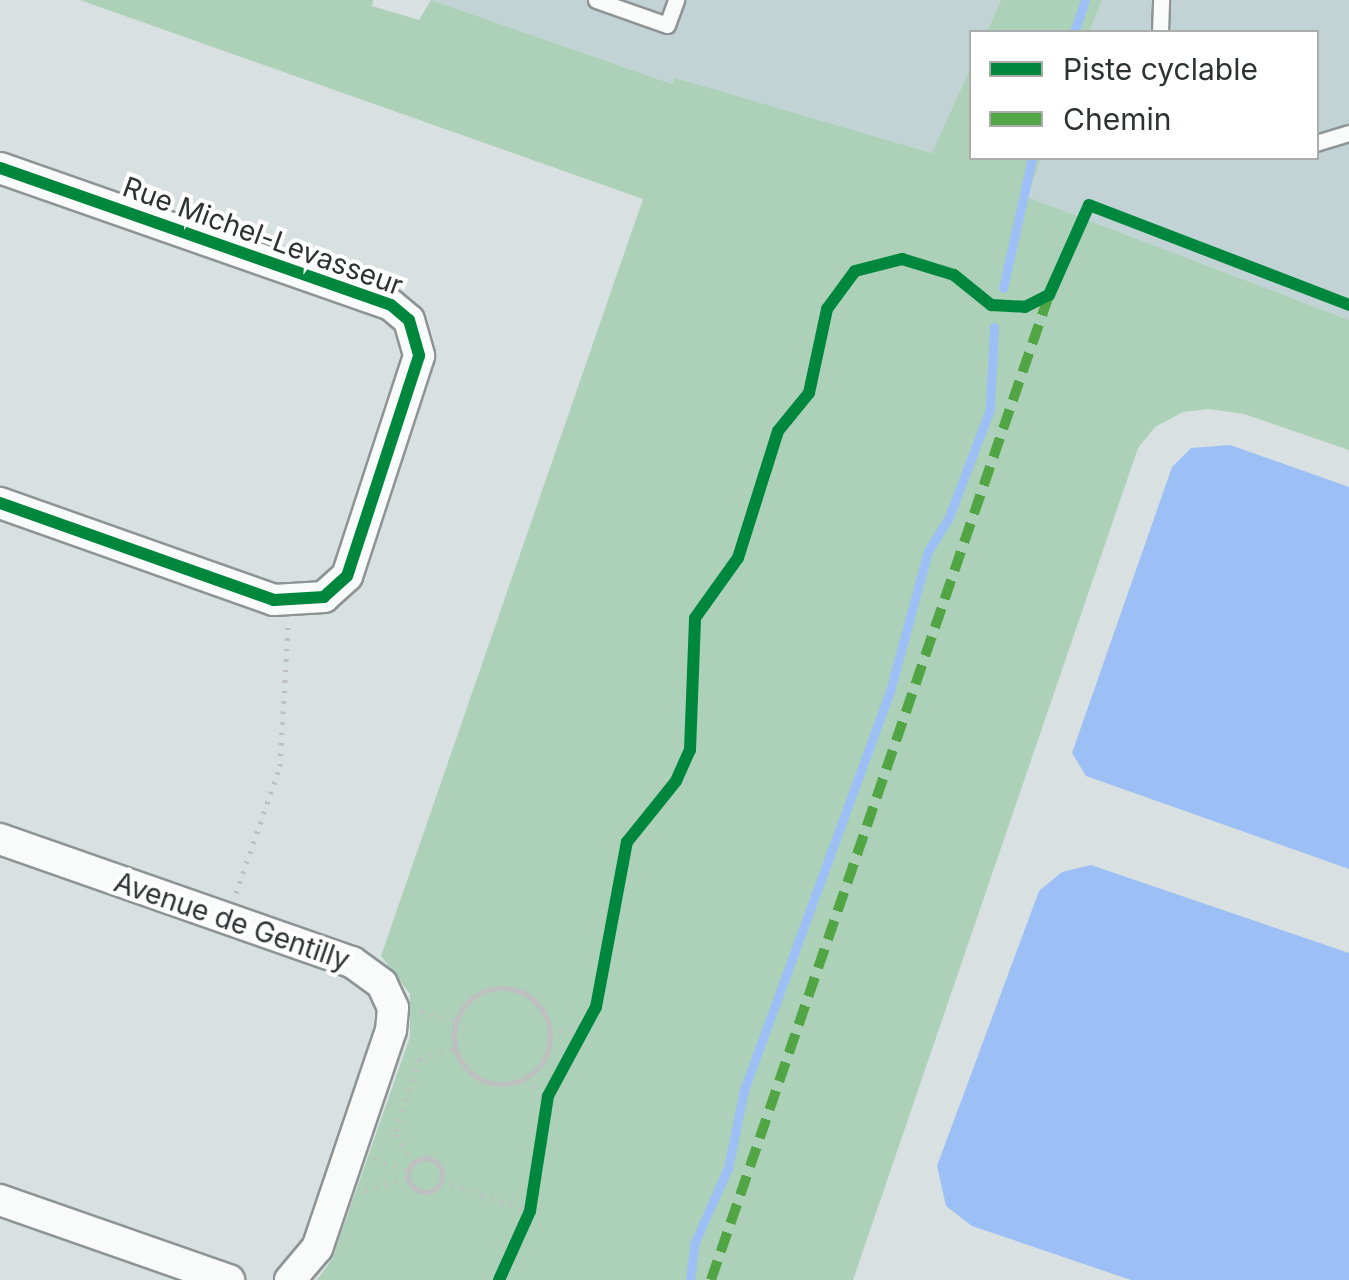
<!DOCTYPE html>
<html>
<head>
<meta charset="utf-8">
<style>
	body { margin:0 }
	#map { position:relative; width:1349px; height:1280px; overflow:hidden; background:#d8e0e1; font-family:Inter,sans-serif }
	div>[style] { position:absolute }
	.built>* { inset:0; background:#c2d3d5 }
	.green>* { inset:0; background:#acd1b8 }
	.water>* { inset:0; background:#9cc0f5 }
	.stream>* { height:9px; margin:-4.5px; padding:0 4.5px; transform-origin:4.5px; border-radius:4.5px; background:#9cc0f5 }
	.path>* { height:5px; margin-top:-2.5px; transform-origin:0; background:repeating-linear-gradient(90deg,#bdbfc0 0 2.5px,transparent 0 10.5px) }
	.path>.ring { margin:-2.5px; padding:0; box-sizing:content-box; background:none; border:5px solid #bdbfc0; border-radius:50% }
	.roads { filter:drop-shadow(2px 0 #8e9495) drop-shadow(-2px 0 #8e9495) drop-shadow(0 2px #8e9495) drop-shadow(0 -2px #8e9495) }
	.service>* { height:15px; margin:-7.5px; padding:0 7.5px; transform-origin:7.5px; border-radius:7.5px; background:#f9fafa }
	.minor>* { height:30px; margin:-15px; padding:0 15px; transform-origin:15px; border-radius:15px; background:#f9fafa }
	.quiet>* { height:10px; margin-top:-5px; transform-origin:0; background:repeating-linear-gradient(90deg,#52a544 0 20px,transparent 0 30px) }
	.cycleway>* { height:12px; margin:-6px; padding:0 6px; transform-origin:6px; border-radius:6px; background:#00873e }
	span { translate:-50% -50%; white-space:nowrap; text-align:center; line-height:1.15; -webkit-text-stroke:8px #fff; paint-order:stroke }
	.street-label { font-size:28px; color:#2d3333 }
	.legend { position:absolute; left:969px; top:30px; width:350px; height:130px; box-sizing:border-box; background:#fff; border:2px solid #abadad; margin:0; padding:12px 18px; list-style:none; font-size:30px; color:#2d3333 }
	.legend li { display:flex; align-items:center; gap:20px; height:50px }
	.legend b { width:50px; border:2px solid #abadad }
</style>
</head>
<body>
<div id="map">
	<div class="built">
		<div style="clip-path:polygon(431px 0,1001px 0,987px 32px,972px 32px,971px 67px,933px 153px,675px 79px,672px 84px)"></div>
		<div style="clip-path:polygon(1102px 0,1349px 0,1349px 320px,1026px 197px,1041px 158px,1316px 158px,1316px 32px,1089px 32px)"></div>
	</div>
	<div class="green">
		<div style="clip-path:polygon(80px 0,373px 0,372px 6px,419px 20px,431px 0,672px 84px,675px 78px,932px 153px,971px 67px,972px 158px,1041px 158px,1027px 197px,1349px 320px,1349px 450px,1244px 414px,1209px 409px,1183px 412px,1155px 427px,1138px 448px,853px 1280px,317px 1280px,332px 1259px,410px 1037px,410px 994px,381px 956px,643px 199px)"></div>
		<div style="clip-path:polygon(1001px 0,1102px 0,1089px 32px,987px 32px)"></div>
	</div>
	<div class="water">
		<div style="clip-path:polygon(1230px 445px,1349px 487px,1349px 869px,1086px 776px,1072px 753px,1172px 467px,1191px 448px)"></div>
		<div style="clip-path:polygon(1091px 865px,1349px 953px,1349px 1280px,1131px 1280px,972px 1226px,946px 1206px,937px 1166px,1039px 891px,1062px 872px)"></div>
	</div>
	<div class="stream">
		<div style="left:1074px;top:32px;width:34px;rotate:-71deg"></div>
		<div style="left:1003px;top:288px;width:133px;rotate:-77.4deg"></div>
		<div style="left:690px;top:1280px;width:38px;rotate:-83deg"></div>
		<div style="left:695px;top:1242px;width:81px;rotate:-66deg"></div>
		<div style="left:728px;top:1168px;width:80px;rotate:-78.4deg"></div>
		<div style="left:744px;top:1090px;width:425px;rotate:-69.9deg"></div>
		<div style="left:890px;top:691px;width:145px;rotate:-74.8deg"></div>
		<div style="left:928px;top:551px;width:40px;rotate:-58deg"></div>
		<div style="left:949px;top:517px;width:116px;rotate:-69.2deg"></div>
		<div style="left:990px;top:409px;width:82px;rotate:-87.2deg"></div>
	</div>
	<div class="path">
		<div style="left:236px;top:893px;width:134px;rotate:-70.9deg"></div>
		<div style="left:280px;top:766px;width:140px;rotate:-86.7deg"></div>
		<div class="ring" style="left:454px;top:988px;width:91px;height:91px"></div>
		<div style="left:421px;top:1011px;width:36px;rotate:16deg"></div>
		<div style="left:549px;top:1032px;width:39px;rotate:-4deg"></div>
		<div style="left:420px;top:1058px;width:36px;rotate:-14deg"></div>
		<div style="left:527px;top:1077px;width:33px;rotate:55deg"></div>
		<div class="ring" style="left:408px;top:1158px;width:29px;height:29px"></div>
		<div style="left:374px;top:1159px;width:37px;rotate:19deg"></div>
		<div style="left:413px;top:1164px;width:38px;rotate:-119deg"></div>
		<div style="left:395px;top:1131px;width:77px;rotate:-71.1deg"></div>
		<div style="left:441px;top:1181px;width:94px;rotate:18.6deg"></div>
		<div style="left:365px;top:1191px;width:46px;rotate:-17.7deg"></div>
	</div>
	<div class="roads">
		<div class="service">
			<div style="left:596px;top:0;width:75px;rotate:19.4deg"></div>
			<div style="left:667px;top:25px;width:27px;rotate:-70deg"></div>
			<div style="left:1160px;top:32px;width:32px;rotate:-88deg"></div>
			<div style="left:1316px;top:143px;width:34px;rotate:-17deg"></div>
		</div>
		<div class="minor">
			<div style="left:0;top:168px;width:414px;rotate:19.3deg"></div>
			<div style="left:391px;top:305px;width:23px;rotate:40deg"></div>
			<div style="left:409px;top:320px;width:37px;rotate:74deg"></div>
			<div style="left:419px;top:356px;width:231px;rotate:108.1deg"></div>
			<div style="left:347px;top:576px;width:31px;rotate:138deg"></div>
			<div style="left:324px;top:597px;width:50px;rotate:176.6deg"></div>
			<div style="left:274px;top:600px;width:291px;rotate:-160.5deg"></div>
			<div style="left:0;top:839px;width:373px;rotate:19.3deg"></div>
			<div style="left:352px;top:962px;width:37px;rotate:36deg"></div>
			<div style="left:382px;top:984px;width:26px;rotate:65deg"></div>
			<div style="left:393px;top:1008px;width:22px;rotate:95deg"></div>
			<div style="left:391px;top:1030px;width:230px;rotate:108.7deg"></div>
			<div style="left:317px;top:1248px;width:42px;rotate:130.2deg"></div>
			<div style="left:0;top:1200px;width:243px;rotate:19.3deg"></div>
		</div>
	</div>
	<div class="quiet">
		<div style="left:711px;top:1280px;width:1041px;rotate:-71.06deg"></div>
	</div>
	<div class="cycleway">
		<div style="left:0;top:168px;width:414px;rotate:19.3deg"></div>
		<div style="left:391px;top:305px;width:23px;rotate:40deg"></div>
		<div style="left:409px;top:320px;width:37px;rotate:74deg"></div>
		<div style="left:419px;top:356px;width:231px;rotate:108.1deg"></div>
		<div style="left:347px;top:576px;width:31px;rotate:138deg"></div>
		<div style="left:324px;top:597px;width:50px;rotate:176.6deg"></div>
		<div style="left:274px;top:600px;width:291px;rotate:-160.5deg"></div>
		<div style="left:499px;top:1280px;width:76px;rotate:-65.8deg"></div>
		<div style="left:530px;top:1211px;width:116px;rotate:-81.1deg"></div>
		<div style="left:548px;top:1096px;width:101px;rotate:-61.7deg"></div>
		<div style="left:596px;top:1007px;width:168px;rotate:-79.4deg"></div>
		<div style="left:627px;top:842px;width:78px;rotate:-51.2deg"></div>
		<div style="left:676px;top:781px;width:34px;rotate:-66deg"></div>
		<div style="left:690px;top:750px;width:132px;rotate:-87.8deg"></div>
		<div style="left:695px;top:618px;width:74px;rotate:-54.4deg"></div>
		<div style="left:738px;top:558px;width:133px;rotate:-72.5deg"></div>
		<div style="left:778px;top:431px;width:49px;rotate:-50.8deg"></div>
		<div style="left:809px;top:393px;width:86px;rotate:-77.9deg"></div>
		<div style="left:827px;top:309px;width:47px;rotate:-53.6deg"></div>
		<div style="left:855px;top:271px;width:49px;rotate:-14.3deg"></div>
		<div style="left:902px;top:259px;width:54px;rotate:17.1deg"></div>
		<div style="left:954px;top:275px;width:48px;rotate:39deg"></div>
		<div style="left:991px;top:305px;width:34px;rotate:3deg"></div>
		<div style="left:1025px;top:307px;width:27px;rotate:-27deg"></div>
		<div style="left:1049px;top:295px;width:98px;rotate:-66deg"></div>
		<div style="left:1089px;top:205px;width:279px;rotate:21deg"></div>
	</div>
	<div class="street-label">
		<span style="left:263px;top:236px;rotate:20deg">Rue Michel-Levasseur</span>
		<span style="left:232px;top:921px;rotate:19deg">Avenue de Gentilly</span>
	</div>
	<ul class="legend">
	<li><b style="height:12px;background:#00873e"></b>Piste cyclable</li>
	<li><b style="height:12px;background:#52a544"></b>Chemin</li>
	</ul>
</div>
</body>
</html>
